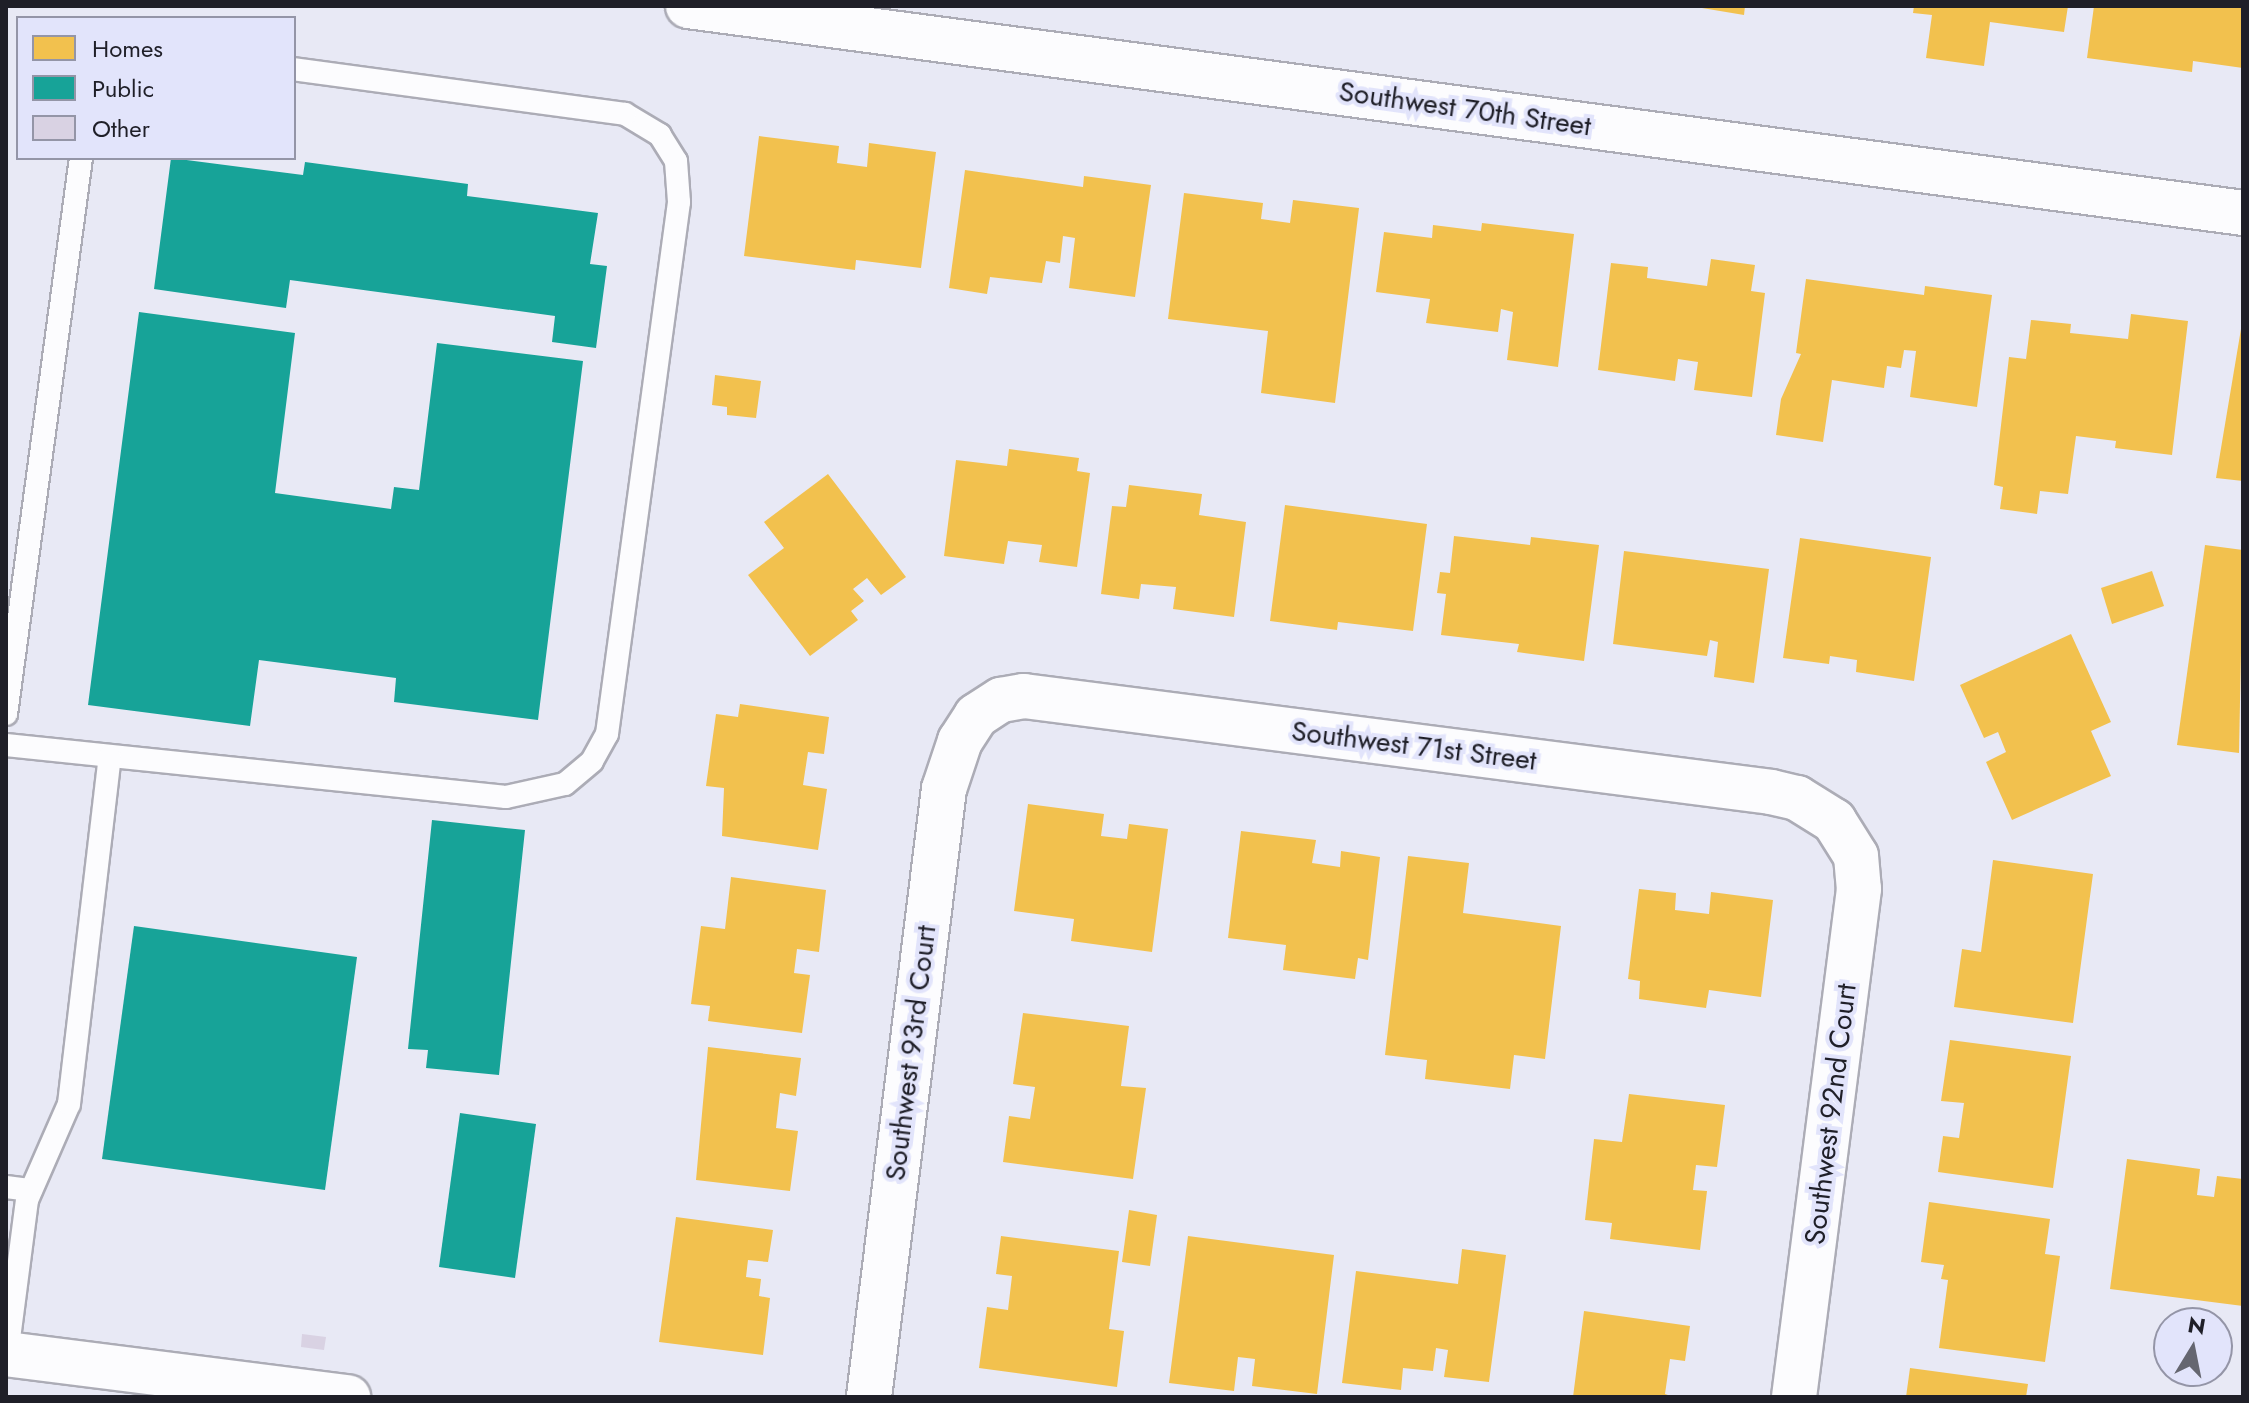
<!DOCTYPE html>
<html>
<head>
<meta charset="utf-8">
<style>
	body { margin:0 }
	#map { position:relative; width:2249px; height:1403px; overflow:hidden; background:#e8e9f5; font-family:Jost,sans-serif }
	div>[style] { position:absolute }
	.homes>* { inset:0; background:#f2c14e }
	.public>* { inset:0; background:#17a398 }
	.building>* { inset:0; background:#d9d2e3 }
	.roads { filter:drop-shadow(2px 0 #acacb6) drop-shadow(-2px 0 #acacb6) drop-shadow(0 2px #acacb6) drop-shadow(0 -2px #acacb6) }
	.service>* { height:22px; margin:-11px; padding:0 11px; transform-origin:11px; border-radius:11px; background:#fcfcfe }
	.minor>* { height:44px; margin:-22px; padding:0 22px; transform-origin:22px; border-radius:22px; background:#fcfcfe }
	.secondary>* { height:44px; margin:-22px; padding:0 22px; transform-origin:22px; border-radius:22px; background:#fcfcfe }
	span { translate:-50% -50%; white-space:nowrap; text-align:center; line-height:1.15; -webkit-text-stroke:8px #e2e4fb; paint-order:stroke }
	.street-label { font-size:28px; color:#1f1f28 }
	.frame { position:absolute; inset:0; border:8px solid #1f1f28; pointer-events:none }
	.legend { position:absolute; left:16px; top:16px; width:280px; height:144px; box-sizing:border-box; background:#e2e4fb; border:2px solid #9495a7; margin:0; padding:10px 14px; list-style:none; font-size:24px; color:#1f1f28 }
	.legend li { display:flex; align-items:center; gap:16px; height:40px }
	.legend b { width:40px; border:2px solid #9495a7 }
	.north { position:absolute; left:2153px; top:1307px; width:80px; height:80px; box-sizing:border-box; background:#e2e4fb; border:2px solid #9495a7; border-radius:50%; rotate:10deg; font-size:22px; font-weight:700; line-height:32px; text-align:center; color:#1f1f28 }
	.north::after { content:''; display:block; margin:auto; width:28px; height:36px; background:#656670; clip-path:polygon(50% 0,100% 100%,50% 72%,0 100%) }
</style>
</head>
<body>
<div id="map">
	<div class="homes">
		<div style="clip-path:polygon(1690px 6px,1745px 6px,1744px 15px)"></div>
		<div style="clip-path:polygon(1914px 6px,2068px 6px,2064px 32px,1990px 22px,1984px 66px,1926px 58px,1932px 15px,1913px 13px)"></div>
		<div style="clip-path:polygon(2094px 6px,2243px 6px,2243px 68px,2193px 61px,2192px 72px,2087px 58px)"></div>
		<div style="clip-path:polygon(759px 136px,839px 146px,837px 163px,867px 167px,869px 143px,936px 152px,921px 268px,856px 260px,855px 270px,744px 256px)"></div>
		<div style="clip-path:polygon(965px 170px,1083px 187px,1084px 176px,1151px 185px,1135px 297px,1069px 288px,1075px 238px,1063px 236px,1060px 263px,1046px 261px,1042px 283px,990px 277px,987px 294px,949px 288px)"></div>
		<div style="clip-path:polygon(1184px 193px,1263px 203px,1261px 219px,1290px 223px,1293px 200px,1359px 208px,1335px 403px,1261px 393px,1268px 331px,1168px 319px)"></div>
		<div style="clip-path:polygon(1482px 223px,1574px 234px,1558px 367px,1507px 360px,1513px 312px,1501px 309px,1498px 332px,1426px 323px,1430px 299px,1376px 292px,1384px 232px,1432px 238px,1433px 225px,1481px 231px)"></div>
		<div style="clip-path:polygon(1711px 259px,1755px 265px,1751px 291px,1765px 293px,1752px 397px,1694px 390px,1698px 362px,1678px 359px,1675px 381px,1598px 370px,1611px 263px,1648px 267px,1647px 278px,1707px 286px)"></div>
		<div style="clip-path:polygon(1806px 279px,1924px 295px,1925px 286px,1992px 295px,1977px 407px,1910px 397px,1916px 351px,1904px 350px,1901px 368px,1887px 366px,1884px 388px,1832px 380px,1823px 442px,1776px 435px,1781px 399px,1801px 354px,1796px 353px)"></div>
		<div style="clip-path:polygon(2131px 314px,2188px 321px,2172px 455px,2115px 448px,2116px 441px,2076px 436px,2068px 494px,2040px 491px,2037px 514px,2000px 509px,2003px 487px,1994px 485px,2009px 357px,2026px 359px,2031px 320px,2071px 324px,2070px 333px,2128px 339px)"></div>
		<div style="clip-path:polygon(2243px 317px,2243px 481px,2216px 478px)"></div>
		<div style="clip-path:polygon(715px 375px,761px 381px,756px 418px,727px 415px,727px 407px,712px 405px)"></div>
		<div style="clip-path:polygon(1009px 449px,1079px 458px,1077px 471px,1090px 473px,1077px 567px,1039px 562px,1042px 545px,1008px 541px,1004px 564px,944px 556px,956px 460px,1007px 466px)"></div>
		<div style="clip-path:polygon(828px 474px,906px 577px,881px 595px,867px 578px,853px 589px,864px 601px,851px 611px,858px 620px,810px 656px,748px 575px,784px 548px,764px 522px)"></div>
		<div style="clip-path:polygon(1129px 485px,1202px 494px,1199px 515px,1246px 522px,1234px 617px,1173px 609px,1176px 587px,1141px 584px,1139px 599px,1101px 594px,1112px 506px,1126px 507px)"></div>
		<div style="clip-path:polygon(1285px 505px,1427px 524px,1413px 631px,1338px 622px,1337px 630px,1270px 621px)"></div>
		<div style="clip-path:polygon(1454px 536px,1530px 545px,1531px 537px,1599px 545px,1584px 661px,1517px 652px,1519px 644px,1441px 635px,1446px 594px,1437px 593px,1440px 572px,1450px 573px)"></div>
		<div style="clip-path:polygon(1800px 538px,1931px 557px,1914px 681px,1856px 672px,1857px 660px,1830px 656px,1829px 664px,1783px 658px)"></div>
		<div style="clip-path:polygon(2205px 545px,2243px 550px,2239px 753px,2177px 745px)"></div>
		<div style="clip-path:polygon(1624px 551px,1769px 569px,1754px 683px,1714px 677px,1718px 642px,1710px 640px,1707px 656px,1613px 644px)"></div>
		<div style="clip-path:polygon(2152px 571px,2164px 606px,2112px 624px,2101px 588px)"></div>
		<div style="clip-path:polygon(2071px 634px,2111px 722px,2091px 731px,2111px 776px,2012px 820px,1986px 762px,2006px 752px,1998px 732px,1984px 738px,1960px 685px)"></div>
		<div style="clip-path:polygon(740px 704px,829px 717px,824px 754px,808px 752px,803px 785px,827px 789px,818px 850px,722px 836px,724px 788px,706px 786px,716px 714px,738px 717px)"></div>
		<div style="clip-path:polygon(1028px 804px,1104px 814px,1101px 836px,1127px 839px,1129px 824px,1168px 829px,1152px 952px,1071px 941px,1074px 919px,1014px 911px)"></div>
		<div style="clip-path:polygon(1241px 831px,1316px 840px,1312px 863px,1340px 867px,1341px 851px,1380px 857px,1368px 960px,1358px 958px,1355px 979px,1283px 970px,1286px 945px,1228px 938px)"></div>
		<div style="clip-path:polygon(1408px 856px,1469px 863px,1463px 913px,1561px 926px,1545px 1059px,1514px 1055px,1510px 1089px,1425px 1079px,1427px 1060px,1385px 1055px)"></div>
		<div style="clip-path:polygon(1993px 860px,2093px 874px,2073px 1023px,1954px 1007px,1962px 949px,1981px 952px)"></div>
		<div style="clip-path:polygon(731px 877px,826px 890px,819px 952px,797px 949px,794px 973px,810px 975px,802px 1033px,708px 1021px,710px 1006px,691px 1004px,701px 926px,725px 929px)"></div>
		<div style="clip-path:polygon(1639px 889px,1676px 893px,1675px 910px,1709px 914px,1711px 892px,1773px 900px,1761px 997px,1709px 990px,1706px 1008px,1639px 999px,1640px 981px,1628px 979px)"></div>
		<div style="clip-path:polygon(1023px 1013px,1129px 1026px,1121px 1086px,1146px 1088px,1133px 1179px,1003px 1162px,1009px 1116px,1030px 1119px,1035px 1087px,1013px 1084px)"></div>
		<div style="clip-path:polygon(1950px 1040px,2071px 1056px,2053px 1188px,1938px 1172px,1943px 1136px,1959px 1138px,1964px 1103px,1941px 1101px)"></div>
		<div style="clip-path:polygon(708px 1047px,801px 1058px,796px 1096px,780px 1093px,776px 1128px,798px 1131px,790px 1191px,696px 1180px)"></div>
		<div style="clip-path:polygon(1629px 1094px,1725px 1105px,1717px 1167px,1696px 1165px,1693px 1190px,1707px 1191px,1700px 1250px,1610px 1239px,1612px 1223px,1585px 1220px,1594px 1139px,1622px 1142px)"></div>
		<div style="clip-path:polygon(2127px 1159px,2200px 1169px,2197px 1195px,2214px 1197px,2217px 1176px,2243px 1179px,2243px 1306px,2110px 1289px)"></div>
		<div style="clip-path:polygon(1929px 1202px,2050px 1219px,2045px 1254px,2060px 1256px,2045px 1362px,1939px 1348px,1948px 1280px,1941px 1279px,1944px 1265px,1921px 1262px)"></div>
		<div style="clip-path:polygon(1129px 1210px,1157px 1215px,1150px 1266px,1122px 1262px)"></div>
		<div style="clip-path:polygon(676px 1217px,773px 1230px,768px 1262px,748px 1260px,746px 1277px,761px 1279px,759px 1296px,770px 1298px,763px 1355px,659px 1342px)"></div>
		<div style="clip-path:polygon(1001px 1236px,1119px 1251px,1109px 1329px,1124px 1331px,1117px 1387px,979px 1368px,987px 1307px,1008px 1310px,1012px 1276px,996px 1274px)"></div>
		<div style="clip-path:polygon(1188px 1236px,1334px 1255px,1317px 1394px,1252px 1386px,1255px 1359px,1238px 1357px,1234px 1391px,1169px 1383px)"></div>
		<div style="clip-path:polygon(1462px 1249px,1506px 1255px,1489px 1382px,1444px 1377px,1448px 1350px,1436px 1348px,1433px 1371px,1403px 1368px,1401px 1390px,1342px 1383px,1356px 1271px,1458px 1284px)"></div>
		<div style="clip-path:polygon(1584px 1311px,1690px 1326px,1685px 1361px,1670px 1359px,1665px 1394px,1674px 1397px,1573px 1397px)"></div>
		<div style="clip-path:polygon(1910px 1368px,2028px 1384px,2026px 1397px,1906px 1397px)"></div>
	</div>
	<div class="public">
		<div style="clip-path:polygon(171px 158px,303px 175px,305px 162px,468px 184px,467px 196px,598px 213px,590px 264px,607px 266px,596px 348px,552px 342px,555px 316px,290px 280px,286px 308px,154px 289px)"></div>
		<div style="clip-path:polygon(139px 312px,295px 333px,275px 493px,391px 509px,394px 487px,419px 490px,437px 343px,583px 361px,538px 720px,394px 702px,396px 678px,259px 660px,250px 726px,88px 705px)"></div>
		<div style="clip-path:polygon(432px 820px,525px 830px,499px 1075px,426px 1068px,428px 1050px,408px 1049px)"></div>
		<div style="clip-path:polygon(134px 926px,357px 957px,325px 1190px,102px 1159px)"></div>
		<div style="clip-path:polygon(460px 1113px,536px 1124px,515px 1278px,439px 1267px)"></div>
	</div>
	<div class="building">
		<div style="clip-path:polygon(302px 1334px,326px 1337px,324px 1350px,301px 1347px)"></div>
	</div>
	<div class="roads">
		<div class="service">
			<div style="left:6px;top:714px;width:561px;rotate:-82.32deg"></div>
			<div style="left:6px;top:745px;width:503px;rotate:5.94deg"></div>
			<div style="left:506px;top:797px;width:60px;rotate:-12.4deg"></div>
			<div style="left:565px;top:784px;width:35px;rotate:-40deg"></div>
			<div style="left:592px;top:761px;width:31px;rotate:-61deg"></div>
			<div style="left:607px;top:734px;width:537px;rotate:-82.29deg"></div>
			<div style="left:679px;top:202px;width:41px;rotate:-94.2deg"></div>
			<div style="left:676px;top:161px;width:31px;rotate:-122deg"></div>
			<div style="left:660px;top:135px;width:41px;rotate:-149deg"></div>
			<div style="left:625px;top:114px;width:334px;rotate:-172.3deg"></div>
			<div style="left:6px;top:1187px;width:25px;rotate:7deg"></div>
			<div style="left:7px;top:1354px;width:155px;rotate:-82.6deg"></div>
			<div style="left:27px;top:1200px;width:105px;rotate:-66.4deg"></div>
			<div style="left:69px;top:1104px;width:349px;rotate:-83.3deg"></div>
		</div>
		<div class="minor">
			<div style="left:688px;top:6px;width:1569px;rotate:7.58deg"></div>
			<div style="left:869px;top:1397px;width:613px;rotate:-82.97deg"></div>
			<div style="left:944px;top:789px;width:51px;rotate:-71.6deg"></div>
			<div style="left:960px;top:741px;width:30px;rotate:-57deg"></div>
			<div style="left:976px;top:716px;width:30px;rotate:-33deg"></div>
			<div style="left:1001px;top:700px;width:23px;rotate:-10deg"></div>
			<div style="left:1024px;top:696px;width:753px;rotate:7.32deg"></div>
			<div style="left:1771px;top:792px;width:27px;rotate:13deg"></div>
			<div style="left:1797px;top:798px;width:44px;rotate:31.9deg"></div>
			<div style="left:1834px;top:821px;width:41px;rotate:57.8deg"></div>
			<div style="left:1856px;top:856px;width:33px;rotate:85deg"></div>
			<div style="left:1859px;top:889px;width:512px;rotate:97.29deg"></div>
		</div>
		<div class="secondary">
			<div style="left:6px;top:1354px;width:345px;rotate:7.2deg"></div>
		</div>
	</div>
	<div class="street-label">
		<span style="left:1465px;top:109px;rotate:8deg">Southwest 70th Street</span>
		<span style="left:1414px;top:746px;rotate:7deg">Southwest 71st Street</span>
		<span style="left:911px;top:1053px;rotate:-83deg">Southwest 93rd Court</span>
		<span style="left:1831px;top:1114px;rotate:-83deg">Southwest 92nd Court</span>
	</div>
	<div class="frame"></div>
	<ul class="legend">
	<li><b style="height:22px;background:#f2c14e"></b>Homes</li>
	<li><b style="height:22px;background:#17a398"></b>Public</li>
	<li><b style="height:22px;background:#d9d2e3"></b>Other</li>
	</ul>
	<div class="north">N</div>
</div>
</body>
</html>
